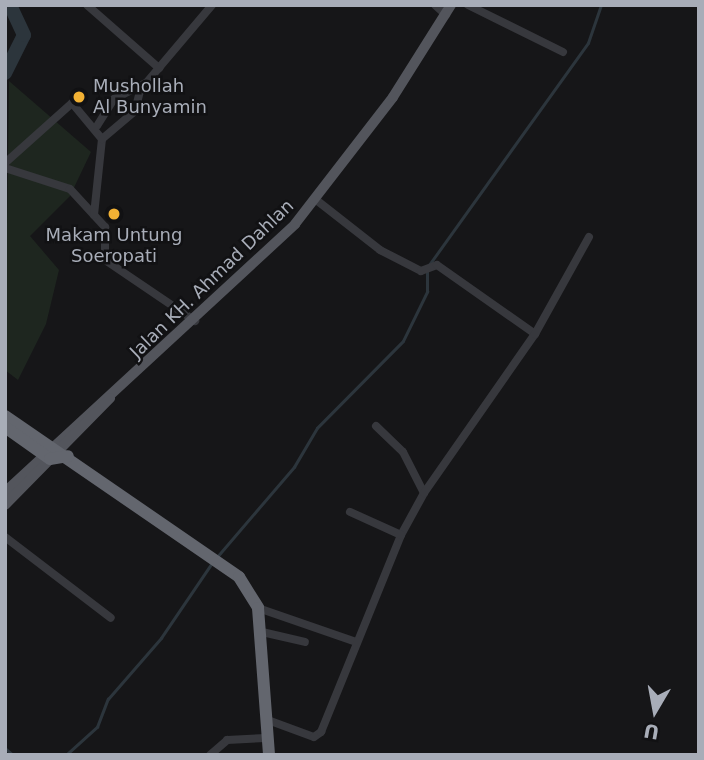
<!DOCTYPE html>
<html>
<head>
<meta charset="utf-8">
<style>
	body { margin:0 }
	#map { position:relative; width:704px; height:760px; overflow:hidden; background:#161618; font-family:"DejaVu Sans",sans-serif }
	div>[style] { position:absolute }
	.green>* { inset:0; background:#1e261f }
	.stream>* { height:2.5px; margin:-1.25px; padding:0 1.25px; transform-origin:1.25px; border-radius:1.25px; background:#2c353c }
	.river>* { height:14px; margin:-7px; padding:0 7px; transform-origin:7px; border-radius:7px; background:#2c353c }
	.minor>* { height:8px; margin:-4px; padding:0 4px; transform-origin:4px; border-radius:4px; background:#37383d }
	.major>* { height:10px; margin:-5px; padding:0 5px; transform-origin:5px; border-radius:5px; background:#53555c }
	.highway>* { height:12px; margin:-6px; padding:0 6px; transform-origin:6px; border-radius:6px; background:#63666e }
	.dots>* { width:19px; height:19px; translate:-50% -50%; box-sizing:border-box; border:4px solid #111113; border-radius:50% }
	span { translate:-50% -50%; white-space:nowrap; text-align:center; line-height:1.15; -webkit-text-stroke:5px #111113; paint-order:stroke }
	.poi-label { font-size:18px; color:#a8adb8 }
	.left { translate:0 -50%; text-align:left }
	.street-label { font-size:18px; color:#a8adb8 }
	.frame { position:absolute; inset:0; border:7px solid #a8adb8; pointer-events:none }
	.north { position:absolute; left:620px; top:676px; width:70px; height:70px; -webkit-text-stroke:5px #111113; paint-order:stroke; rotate:190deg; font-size:19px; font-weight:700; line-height:28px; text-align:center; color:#a8adb8 }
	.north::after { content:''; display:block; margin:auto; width:24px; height:32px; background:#a8adb8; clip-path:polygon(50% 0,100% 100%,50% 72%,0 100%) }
</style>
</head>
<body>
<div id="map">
	<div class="green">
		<div style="clip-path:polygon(9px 81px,91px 152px,70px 196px,30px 236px,59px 270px,46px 324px,18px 380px,5px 370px)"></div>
	</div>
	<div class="stream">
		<div style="left:429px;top:265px;width:273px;rotate:-54.4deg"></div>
		<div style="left:588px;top:43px;width:40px;rotate:-71.1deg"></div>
		<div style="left:216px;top:558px;width:120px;rotate:-49.4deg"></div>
		<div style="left:294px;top:467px;width:45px;rotate:-59.5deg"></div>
		<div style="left:317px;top:428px;width:122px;rotate:-45.3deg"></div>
		<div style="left:403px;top:341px;width:55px;rotate:-63.9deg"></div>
		<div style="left:427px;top:292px;width:20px;rotate:-90deg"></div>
		<div style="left:5px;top:748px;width:11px;rotate:41deg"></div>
		<div style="left:66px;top:755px;width:42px;rotate:-42.1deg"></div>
		<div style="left:97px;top:727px;width:30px;rotate:-69deg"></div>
		<div style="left:108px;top:699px;width:81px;rotate:-49deg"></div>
		<div style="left:161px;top:638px;width:91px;rotate:-55.8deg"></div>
	</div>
	<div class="river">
		<div style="left:5px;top:73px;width:42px;rotate:-63.4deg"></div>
		<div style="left:24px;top:35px;width:33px;rotate:-115deg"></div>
	</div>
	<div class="minor">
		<div style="left:87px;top:5px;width:96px;rotate:41.2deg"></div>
		<div style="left:435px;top:5px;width:15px;rotate:42deg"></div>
		<div style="left:468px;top:5px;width:106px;rotate:26.3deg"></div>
		<div style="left:97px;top:126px;width:32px;rotate:-58deg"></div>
		<div style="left:114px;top:99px;width:37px;rotate:-27deg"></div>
		<div style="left:147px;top:82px;width:101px;rotate:-49.8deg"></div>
		<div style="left:5px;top:163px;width:90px;rotate:-41.8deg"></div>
		<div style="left:72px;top:103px;width:47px;rotate:50.2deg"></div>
		<div style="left:5px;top:168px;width:68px;rotate:17.9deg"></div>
		<div style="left:70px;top:189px;width:52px;rotate:47.4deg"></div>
		<div style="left:105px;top:227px;width:33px;rotate:90deg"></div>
		<div style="left:105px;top:260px;width:109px;rotate:34.1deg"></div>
		<div style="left:315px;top:199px;width:83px;rotate:38.1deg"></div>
		<div style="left:380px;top:250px;width:46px;rotate:27.1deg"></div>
		<div style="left:421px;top:271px;width:17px;rotate:-21deg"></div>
		<div style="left:437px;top:265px;width:120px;rotate:35.1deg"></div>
		<div style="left:94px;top:215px;width:76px;rotate:-84deg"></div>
		<div style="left:102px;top:139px;width:43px;rotate:-40.3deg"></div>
		<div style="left:135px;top:111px;width:25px;rotate:-76deg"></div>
		<div style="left:376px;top:426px;width:37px;rotate:44deg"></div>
		<div style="left:403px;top:452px;width:46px;rotate:62.9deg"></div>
		<div style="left:424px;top:493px;width:48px;rotate:118.7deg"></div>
		<div style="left:424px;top:493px;width:194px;rotate:-55.1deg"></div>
		<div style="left:535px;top:334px;width:111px;rotate:-60.9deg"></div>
		<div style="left:5px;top:537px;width:133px;rotate:37.4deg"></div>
		<div style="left:258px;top:608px;width:104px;rotate:19.1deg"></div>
		<div style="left:262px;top:632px;width:44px;rotate:13.1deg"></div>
		<div style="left:265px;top:719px;width:52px;rotate:20.2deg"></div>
		<div style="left:314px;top:737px;width:9px;rotate:-36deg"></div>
		<div style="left:321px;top:732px;width:213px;rotate:-67.9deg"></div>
		<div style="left:401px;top:535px;width:56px;rotate:-155.7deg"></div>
		<div style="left:210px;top:755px;width:23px;rotate:-41deg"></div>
		<div style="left:227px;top:740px;width:39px;rotate:-3deg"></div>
	</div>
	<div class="major">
		<div style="left:5px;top:492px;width:395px;rotate:-42.7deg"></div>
		<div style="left:295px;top:224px;width:160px;rotate:-52.3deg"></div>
		<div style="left:393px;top:97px;width:109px;rotate:-57.8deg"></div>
		<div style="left:5px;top:505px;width:150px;rotate:-45.5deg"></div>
	</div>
	<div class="highway">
		<div style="left:5px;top:416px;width:284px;rotate:34.5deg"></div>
		<div style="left:239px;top:577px;width:36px;rotate:58deg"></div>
		<div style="left:258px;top:608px;width:147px;rotate:85.7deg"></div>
		<div style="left:5px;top:427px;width:55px;rotate:35.4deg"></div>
		<div style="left:50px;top:459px;width:18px;rotate:-9deg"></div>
	</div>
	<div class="dots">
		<div style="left:79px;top:97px;background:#f2b134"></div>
		<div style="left:114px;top:214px;background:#f2b134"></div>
	</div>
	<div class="poi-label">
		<span class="left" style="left:93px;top:97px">Mushollah<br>Al Bunyamin</span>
		<span style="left:114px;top:246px">Makam Untung<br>Soeropati</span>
	</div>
	<div class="street-label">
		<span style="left:212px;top:279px;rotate:-44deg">Jalan KH. Ahmad Dahlan</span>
	</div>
	<div class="frame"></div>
	<div class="north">U</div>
</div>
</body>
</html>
